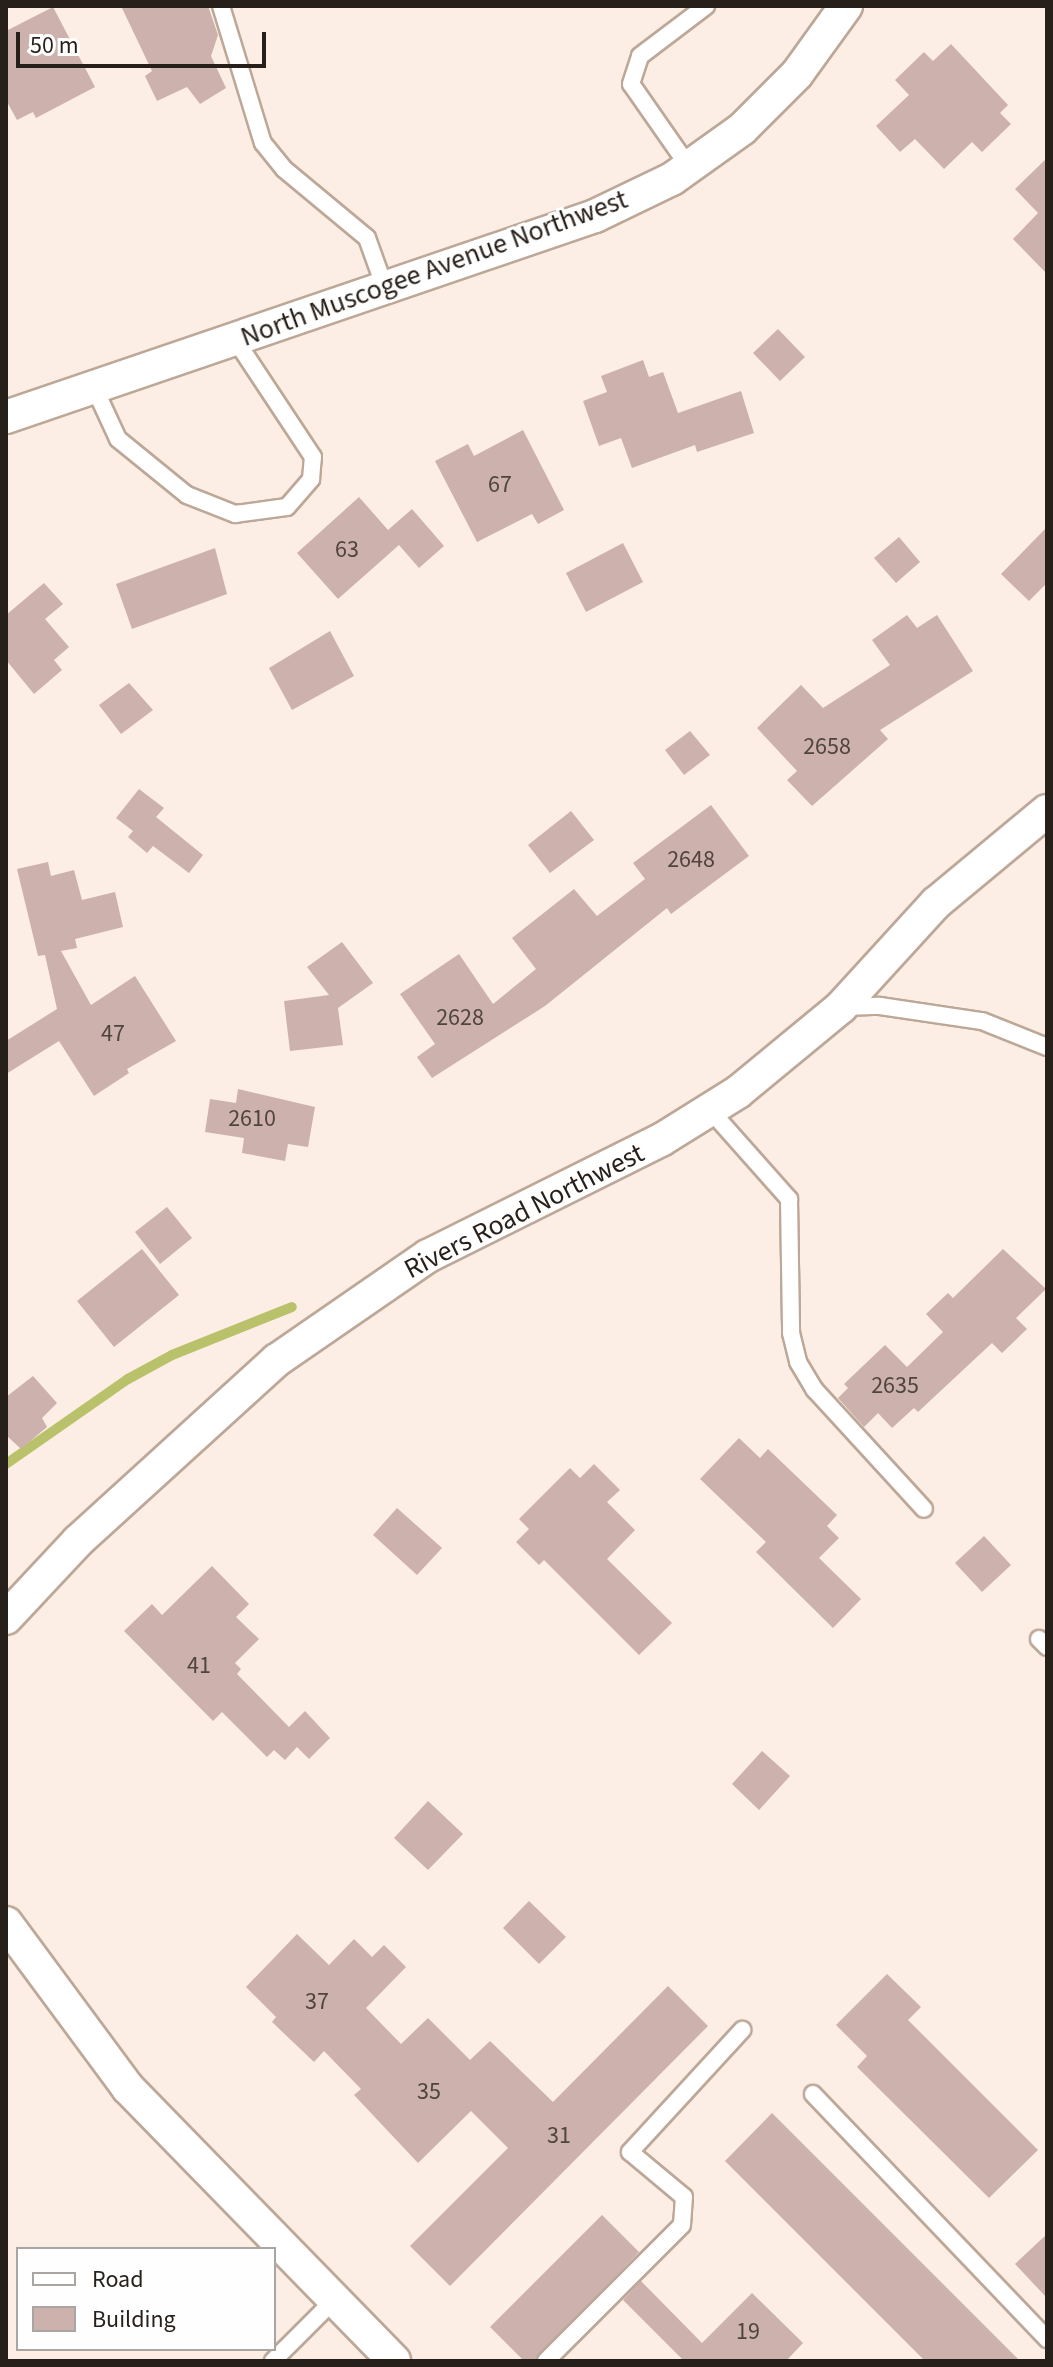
<!DOCTYPE html>
<html>
<head>
<meta charset="utf-8">
<style>
	body { margin:0 }
	#map { position:relative; width:1053px; height:2367px; overflow:hidden; background:#fceee5; font-family:"Source Sans 3",sans-serif }
	div>[style] { position:absolute }
	.stream>* { height:10px; margin:-5px; padding:0 5px; transform-origin:5px; border-radius:5px; background:#b9c26a }
	.building>* { inset:0; background:#ccb1ac }
	.roads { filter:drop-shadow(2px 0 #bda898) drop-shadow(-2px 0 #bda898) drop-shadow(0 2px #bda898) drop-shadow(0 -2px #bda898) }
	.service>* { height:16px; margin:-8px; padding:0 8px; transform-origin:8px; border-radius:8px; background:#fff }
	.minor>* { height:32px; margin:-16px; padding:0 16px; transform-origin:16px; border-radius:16px; background:#fff }
	span { translate:-50% -50%; white-space:nowrap; text-align:center; line-height:1.15; -webkit-text-stroke:6px #fefefe; paint-order:stroke }
	.number-label { font-size:24px; color:#50443e }
	.number-label span { -webkit-text-stroke-width:0 }
	.street-label { font-size:28px; color:#271f19 }
	.frame { position:absolute; inset:0; border:8px solid #271f19; pointer-events:none }
	.legend { position:absolute; left:16px; top:2247px; width:260px; height:104px; box-sizing:border-box; background:#fefefe; border:2px solid #a8a5a2; margin:0; padding:10px 14px; list-style:none; font-size:24px; color:#271f19 }
	.legend li { display:flex; align-items:center; gap:16px; height:40px }
	.legend b { width:40px; border:2px solid #a8a5a2 }
	.scale { position:absolute; left:16px; top:32px; width:250px; height:36px; box-sizing:border-box; border:4px solid #271f19; border-top:0; padding-left:10px; font-size:24px; line-height:28px; white-space:nowrap; color:#271f19; -webkit-text-stroke:6px #fefefe; paint-order:stroke }
</style>
</head>
<body>
<div id="map">
	<div class="stream">
		<div style="left:6px;top:1464px;width:149px;rotate:-34.9deg"></div>
		<div style="left:128px;top:1379px;width:50px;rotate:-28.6deg"></div>
		<div style="left:172px;top:1355px;width:129px;rotate:-21.8deg"></div>
	</div>
	<div class="building">
		<div style="clip-path:polygon(121px 6px,208px 6px,218px 35px,211px 56px,226px 88px,200px 104px,187px 87px,157px 101px,145px 76px,152px 71px)"></div>
		<div style="clip-path:polygon(53px 7px,95px 87px,36px 118px,33px 112px,17px 120px,6px 100px,6px 31px)"></div>
		<div style="clip-path:polygon(951px 44px,1008px 105px,1000px 113px,1011px 124px,982px 152px,972px 142px,944px 169px,915px 139px,900px 152px,876px 126px,909px 95px,895px 80px,924px 52px,933px 61px)"></div>
		<div style="clip-path:polygon(1047px 158px,1047px 274px,1013px 239px,1038px 213px,1015px 189px)"></div>
		<div style="clip-path:polygon(778px 329px,805px 357px,780px 381px,753px 353px)"></div>
		<div style="clip-path:polygon(643px 360px,649px 377px,663px 372px,678px 413px,741px 391px,754px 433px,697px 452px,695px 445px,632px 468px,621px 438px,599px 446px,583px 401px,607px 392px,601px 376px)"></div>
		<div style="clip-path:polygon(523px 430px,564px 510px,538px 524px,532px 514px,477px 542px,435px 461px,468px 444px,474px 456px)"></div>
		<div style="clip-path:polygon(359px 497px,388px 530px,412px 509px,444px 546px,419px 568px,399px 545px,338px 599px,297px 553px)"></div>
		<div style="clip-path:polygon(1047px 527px,1047px 583px,1029px 601px,1001px 574px)"></div>
		<div style="clip-path:polygon(899px 537px,920px 562px,896px 583px,874px 558px)"></div>
		<div style="clip-path:polygon(623px 543px,643px 582px,586px 612px,566px 573px)"></div>
		<div style="clip-path:polygon(215px 548px,227px 594px,132px 629px,116px 584px)"></div>
		<div style="clip-path:polygon(44px 583px,63px 604px,45px 619px,69px 647px,54px 660px,62px 670px,34px 694px,6px 660px,6px 615px)"></div>
		<div style="clip-path:polygon(907px 615px,917px 628px,937px 615px,973px 671px,880px 730px,888px 739px,812px 806px,787px 780px,797px 771px,757px 728px,801px 685px,823px 708px,890px 665px,872px 640px)"></div>
		<div style="clip-path:polygon(330px 631px,354px 676px,292px 710px,269px 668px)"></div>
		<div style="clip-path:polygon(129px 683px,153px 710px,121px 734px,99px 705px)"></div>
		<div style="clip-path:polygon(690px 731px,710px 755px,684px 775px,665px 750px)"></div>
		<div style="clip-path:polygon(139px 789px,164px 808px,156px 817px,203px 855px,189px 873px,153px 846px,147px 853px,128px 837px,133px 831px,116px 818px)"></div>
		<div style="clip-path:polygon(711px 805px,749px 856px,671px 914px,667px 908px,545px 1006px,432px 1078px,417px 1057px,435px 1044px,400px 994px,459px 954px,493px 1004px,536px 969px,512px 938px,574px 889px,597px 916px,645px 879px,633px 863px)"></div>
		<div style="clip-path:polygon(571px 811px,594px 840px,550px 873px,528px 845px)"></div>
		<div style="clip-path:polygon(48px 862px,51px 876px,74px 870px,82px 900px,115px 892px,123px 927px,75px 939px,77px 948px,61px 951px,91px 1005px,135px 976px,176px 1041px,127px 1069px,129px 1073px,94px 1096px,59px 1041px,6px 1074px,6px 1041px,57px 1009px,45px 955px,38px 956px,17px 869px)"></div>
		<div style="clip-path:polygon(342px 942px,373px 983px,338px 1008px,343px 1045px,290px 1051px,284px 1001px,329px 995px,307px 967px)"></div>
		<div style="clip-path:polygon(238px 1089px,315px 1107px,308px 1147px,288px 1144px,285px 1161px,242px 1153px,244px 1138px,205px 1132px,210px 1099px,236px 1103px)"></div>
		<div style="clip-path:polygon(167px 1207px,192px 1238px,160px 1264px,135px 1232px)"></div>
		<div style="clip-path:polygon(142px 1249px,179px 1295px,114px 1347px,77px 1301px)"></div>
		<div style="clip-path:polygon(1003px 1249px,1046px 1289px,1016px 1318px,1027px 1329px,1002px 1353px,992px 1343px,918px 1412px,914px 1408px,892px 1428px,878px 1413px,864px 1427px,838px 1398px,848px 1388px,844px 1384px,885px 1345px,907px 1367px,943px 1332px,926px 1314px,948px 1293px,953px 1298px)"></div>
		<div style="clip-path:polygon(33px 1376px,57px 1403px,42px 1418px,47px 1427px,21px 1449px,6px 1435px,6px 1397px)"></div>
		<div style="clip-path:polygon(739px 1438px,760px 1458px,768px 1449px,837px 1515px,827px 1526px,839px 1538px,819px 1558px,861px 1599px,833px 1628px,756px 1552px,766px 1542px,700px 1479px)"></div>
		<div style="clip-path:polygon(594px 1464px,620px 1490px,607px 1502px,635px 1530px,607px 1559px,672px 1623px,639px 1655px,544px 1560px,539px 1565px,516px 1542px,529px 1529px,519px 1519px,570px 1468px,580px 1478px)"></div>
		<div style="clip-path:polygon(397px 1508px,442px 1548px,417px 1575px,373px 1535px)"></div>
		<div style="clip-path:polygon(984px 1536px,1011px 1565px,982px 1592px,955px 1563px)"></div>
		<div style="clip-path:polygon(212px 1566px,249px 1604px,236px 1617px,259px 1639px,235px 1663px,241px 1669px,237px 1674px,289px 1727px,305px 1711px,330px 1738px,309px 1759px,297px 1747px,285px 1760px,274px 1750px,267px 1757px,222px 1712px,213px 1721px,124px 1631px,152px 1604px,162px 1615px)"></div>
		<div style="clip-path:polygon(762px 1751px,790px 1776px,759px 1810px,732px 1784px)"></div>
		<div style="clip-path:polygon(428px 1801px,463px 1834px,428px 1870px,394px 1838px)"></div>
		<div style="clip-path:polygon(529px 1901px,566px 1937px,539px 1964px,503px 1928px)"></div>
		<div style="clip-path:polygon(297px 1934px,329px 1965px,354px 1939px,372px 1957px,384px 1945px,406px 1967px,366px 2008px,401px 2044px,428px 2018px,470px 2060px,490px 2041px,553px 2102px,668px 1986px,708px 2026px,450px 2286px,410px 2246px,508px 2148px,471px 2111px,418px 2163px,354px 2095px,361px 2089px,324px 2051px,314px 2062px,272px 2022px,276px 2017px,246px 1987px)"></div>
		<div style="clip-path:polygon(887px 1974px,921px 2007px,908px 2020px,1038px 2150px,989px 2198px,857px 2067px,867px 2056px,836px 2025px)"></div>
		<div style="clip-path:polygon(772px 2113px,1020px 2361px,925px 2361px,725px 2161px)"></div>
		<div style="clip-path:polygon(602px 2215px,639px 2252px,535px 2361px,524px 2361px,490px 2327px)"></div>
		<div style="clip-path:polygon(1047px 2234px,1047px 2298px,1015px 2264px)"></div>
		<div style="clip-path:polygon(641px 2281px,702px 2343px,752px 2293px,803px 2343px,786px 2361px,684px 2361px,623px 2300px)"></div>
	</div>
	<div class="roads">
		<div class="service">
			<div style="left:221px;top:6px;width:143px;rotate:73deg"></div>
			<div style="left:263px;top:143px;width:33px;rotate:51deg"></div>
			<div style="left:284px;top:169px;width:108px;rotate:39.7deg"></div>
			<div style="left:367px;top:238px;width:53px;rotate:70.2deg"></div>
			<div style="left:689px;top:167px;width:101px;rotate:-124.9deg"></div>
			<div style="left:631px;top:84px;width:29px;rotate:-72deg"></div>
			<div style="left:640px;top:56px;width:83px;rotate:-37.1deg"></div>
			<div style="left:94px;top:387px;width:57px;rotate:65.2deg"></div>
			<div style="left:118px;top:439px;width:89px;rotate:39.1deg"></div>
			<div style="left:187px;top:495px;width:52px;rotate:21.6deg"></div>
			<div style="left:235px;top:514px;width:52px;rotate:-7.7deg"></div>
			<div style="left:287px;top:507px;width:37px;rotate:-49deg"></div>
			<div style="left:311px;top:479px;width:22px;rotate:-85deg"></div>
			<div style="left:313px;top:457px;width:141px;rotate:-123.5deg"></div>
			<div style="left:843px;top:1007px;width:37px;rotate:-2deg"></div>
			<div style="left:880px;top:1006px;width:103px;rotate:8.4deg"></div>
			<div style="left:982px;top:1021px;width:70px;rotate:21.8deg"></div>
			<div style="left:710px;top:1110px;width:119px;rotate:48.4deg"></div>
			<div style="left:789px;top:1199px;width:134px;rotate:89.1deg"></div>
			<div style="left:791px;top:1333px;width:30px;rotate:76deg"></div>
			<div style="left:798px;top:1362px;width:33px;rotate:59deg"></div>
			<div style="left:815px;top:1390px;width:161px;rotate:47.5deg"></div>
			<div style="left:1039px;top:1639px;width:11px;rotate:45deg"></div>
			<div style="left:813px;top:2094px;width:339px;rotate:46.3deg"></div>
			<div style="left:273px;top:2361px;width:86px;rotate:-45deg"></div>
			<div style="left:546px;top:2361px;width:192px;rotate:-45deg"></div>
			<div style="left:682px;top:2225px;width:28px;rotate:-86deg"></div>
			<div style="left:684px;top:2197px;width:70px;rotate:-140.2deg"></div>
			<div style="left:630px;top:2152px;width:166px;rotate:-47.4deg"></div>
		</div>
		<div class="minor">
			<div style="left:6px;top:417px;width:622px;rotate:-18.84deg"></div>
			<div style="left:595px;top:216px;width:85px;rotate:-25.7deg"></div>
			<div style="left:672px;top:179px;width:86px;rotate:-35.5deg"></div>
			<div style="left:742px;top:129px;width:78px;rotate:-45deg"></div>
			<div style="left:797px;top:74px;width:84px;rotate:-54.2deg"></div>
			<div style="left:6px;top:1618px;width:105px;rotate:-46.9deg"></div>
			<div style="left:78px;top:1541px;width:269px;rotate:-42.3deg"></div>
			<div style="left:277px;top:1360px;width:183px;rotate:-34.6deg"></div>
			<div style="left:428px;top:1256px;width:260px;rotate:-26.5deg"></div>
			<div style="left:661px;top:1140px;width:91px;rotate:-31.9deg"></div>
			<div style="left:738px;top:1092px;width:134px;rotate:-39.5deg"></div>
			<div style="left:841px;top:1007px;width:141px;rotate:-47.6deg"></div>
			<div style="left:936px;top:903px;width:144px;rotate:-39.7deg"></div>
			<div style="left:6px;top:1923px;width:205px;rotate:53.5deg"></div>
			<div style="left:128px;top:2088px;width:381px;rotate:45.7deg"></div>
		</div>
	</div>
	<div class="number-label">
		<span style="left:500px;top:485px">67</span>
		<span style="left:347px;top:550px">63</span>
		<span style="left:827px;top:747px">2658</span>
		<span style="left:691px;top:860px">2648</span>
		<span style="left:460px;top:1018px">2628</span>
		<span style="left:113px;top:1034px">47</span>
		<span style="left:252px;top:1119px">2610</span>
		<span style="left:895px;top:1386px">2635</span>
		<span style="left:199px;top:1666px">41</span>
		<span style="left:317px;top:2002px">37</span>
		<span style="left:429px;top:2092px">35</span>
		<span style="left:559px;top:2136px">31</span>
		<span style="left:748px;top:2332px">19</span>
	</div>
	<div class="street-label">
		<span style="left:434px;top:268px;rotate:-20deg">North Muscogee Avenue Northwest</span>
		<span style="left:524px;top:1211px;rotate:-27deg">Rivers Road Northwest</span>
	</div>
	<div class="frame"></div>
	<ul class="legend">
	<li><b style="height:10px;background:#fff"></b>Road</li>
	<li><b style="height:22px;background:#ccb1ac"></b>Building</li>
	</ul>
	<div class="scale">50 m</div>
</div>
</body>
</html>
